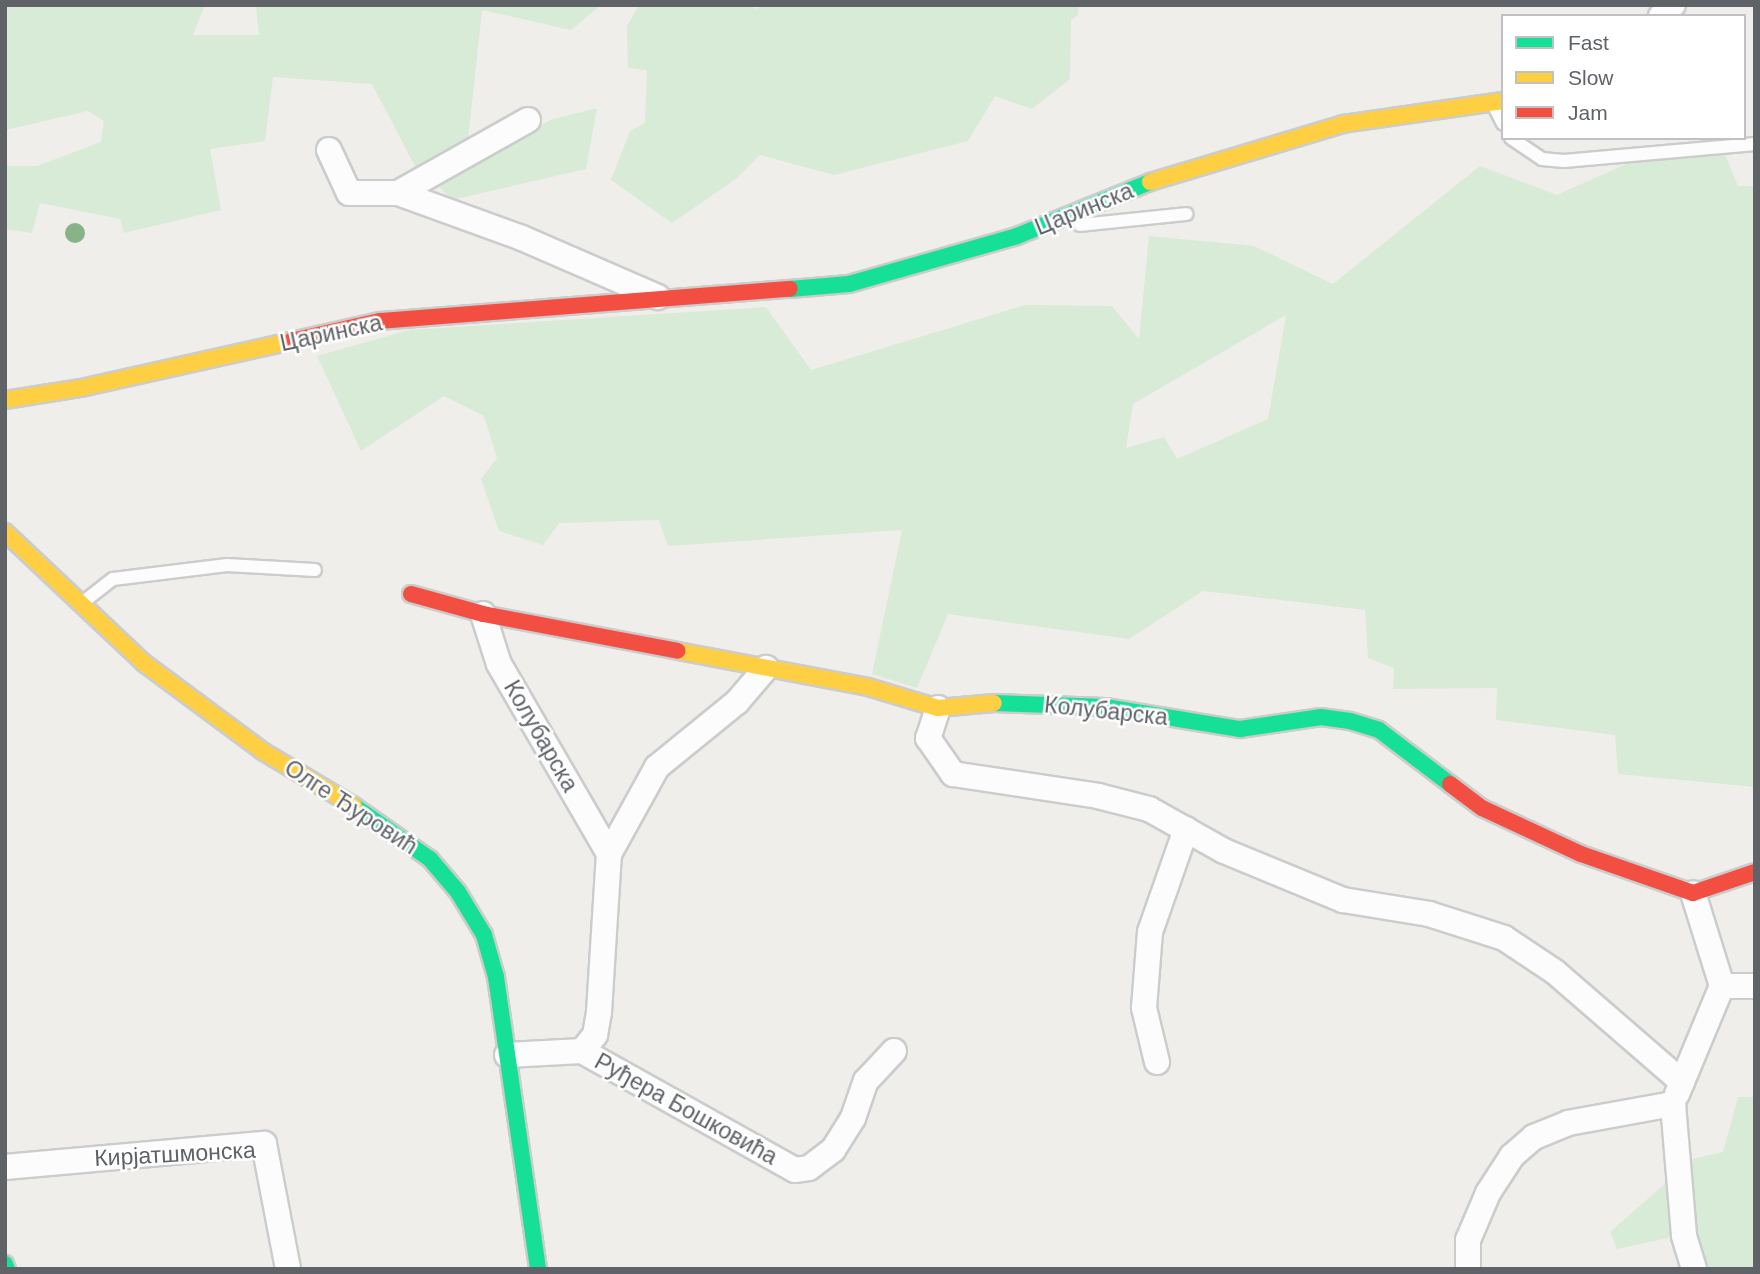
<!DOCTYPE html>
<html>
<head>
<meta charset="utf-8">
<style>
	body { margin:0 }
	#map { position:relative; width:1760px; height:1274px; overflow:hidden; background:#efeeea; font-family:Arial,sans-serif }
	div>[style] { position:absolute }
	.green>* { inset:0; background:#d8ebd6 }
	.roads { filter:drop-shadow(2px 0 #cbcccc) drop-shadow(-2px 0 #cbcccc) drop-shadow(0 2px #cbcccc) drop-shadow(0 -2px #cbcccc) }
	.lane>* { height:12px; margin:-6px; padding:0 6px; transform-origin:6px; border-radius:6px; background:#fdfcfc }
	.street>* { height:24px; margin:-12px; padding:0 12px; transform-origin:12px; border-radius:12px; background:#fdfcfc }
	.fast>* { height:16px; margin:-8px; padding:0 8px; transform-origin:8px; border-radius:8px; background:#16e098 }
	.slow>* { height:16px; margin:-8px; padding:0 8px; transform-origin:8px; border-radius:8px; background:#ffcf43 }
	.jam>* { height:16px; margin:-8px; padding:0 8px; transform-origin:8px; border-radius:8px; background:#f24e42 }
	.trees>* { width:20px; height:20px; margin:-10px; border-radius:50%; background:#88b388 }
	span { translate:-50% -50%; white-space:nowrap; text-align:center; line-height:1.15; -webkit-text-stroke:5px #fff; paint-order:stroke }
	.street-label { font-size:23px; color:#5f6368 }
	.frame { position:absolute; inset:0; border:7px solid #5f6368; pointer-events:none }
	.legend { position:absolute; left:1501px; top:14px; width:245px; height:126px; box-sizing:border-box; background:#fff; border:2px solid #bfc1c3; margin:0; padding:9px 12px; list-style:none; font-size:21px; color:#5f6368 }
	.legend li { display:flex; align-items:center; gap:14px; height:35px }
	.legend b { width:35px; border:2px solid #bfc1c3 }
</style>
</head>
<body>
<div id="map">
	<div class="green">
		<div style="clip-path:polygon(5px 5px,205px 5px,193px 35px,259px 35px,256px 5px,601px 5px,571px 30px,482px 10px,468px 140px,416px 168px,372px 84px,273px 77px,265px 141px,210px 149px,221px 210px,124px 233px,120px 219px,40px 203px,32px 233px,5px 229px,5px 166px,37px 166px,101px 142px,104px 121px,88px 111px,5px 130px)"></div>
		<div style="clip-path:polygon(639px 5px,748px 5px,757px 9px,763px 5px,1079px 5px,1078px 15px,1071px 20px,1070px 79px,1032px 109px,995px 96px,968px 141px,834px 175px,760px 155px,736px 179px,672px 223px,611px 180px,630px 131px,645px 123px,647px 70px,628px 68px,627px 26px)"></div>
		<div style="clip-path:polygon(597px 108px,586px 169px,452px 200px,439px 187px,550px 120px)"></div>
		<div style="clip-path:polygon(evenodd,1724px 152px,1738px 186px,1755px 186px,1755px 787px,1618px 774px,1615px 735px,1496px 720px,1497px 688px,1393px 689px,1394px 668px,1368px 658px,1365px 610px,1203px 591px,1129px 639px,948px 614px,917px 688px,872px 674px,902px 530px,668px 546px,659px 520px,559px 523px,543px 545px,499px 531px,481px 479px,497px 458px,484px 416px,444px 396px,361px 451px,317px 356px,409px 330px,766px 307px,811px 370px,1025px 305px,1112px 306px,1139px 339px,1149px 236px,1254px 246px,1333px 284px,1480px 166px,1557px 195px,1626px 164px,1724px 152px,1286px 315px,1268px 419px,1177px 459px,1164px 437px,1126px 448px,1133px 404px,1286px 315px)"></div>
		<div style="clip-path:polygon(1738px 1097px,1755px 1097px,1755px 1269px,1678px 1269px,1673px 1237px,1617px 1249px,1610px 1232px,1693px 1159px,1723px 1152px)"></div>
	</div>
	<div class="roads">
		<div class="lane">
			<div style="left:1494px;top:106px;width:20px;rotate:63deg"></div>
			<div style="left:1511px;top:138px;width:37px;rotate:34deg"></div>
			<div style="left:1542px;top:159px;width:22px;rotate:5deg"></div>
			<div style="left:1564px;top:161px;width:192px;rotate:-5.1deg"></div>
			<div style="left:1080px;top:225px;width:107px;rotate:-5.9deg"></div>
			<div style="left:82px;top:603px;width:39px;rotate:-38deg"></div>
			<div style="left:113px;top:579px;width:115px;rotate:-7deg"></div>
			<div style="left:227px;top:565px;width:88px;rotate:3.3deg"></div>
		</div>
		<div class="street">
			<div style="left:1661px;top:16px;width:16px;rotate:-43deg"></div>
			<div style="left:329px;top:150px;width:47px;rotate:65.1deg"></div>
			<div style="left:349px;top:193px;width:49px"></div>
			<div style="left:398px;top:193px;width:132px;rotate:19.9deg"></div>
			<div style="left:522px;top:238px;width:148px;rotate:23.5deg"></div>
			<div style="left:398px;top:193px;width:149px;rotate:-29.3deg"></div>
			<div style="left:483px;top:614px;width:52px;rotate:72.3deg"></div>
			<div style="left:499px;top:664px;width:220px;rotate:59.9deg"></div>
			<div style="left:938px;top:708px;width:32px;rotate:108deg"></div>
			<div style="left:928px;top:738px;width:44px;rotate:55.2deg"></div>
			<div style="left:953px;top:774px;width:147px;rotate:8.6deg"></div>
			<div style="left:1098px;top:796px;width:53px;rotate:14.3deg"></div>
			<div style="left:1149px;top:809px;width:86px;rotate:29.2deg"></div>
			<div style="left:1224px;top:851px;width:129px;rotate:22.4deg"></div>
			<div style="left:1343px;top:900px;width:87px;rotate:9.2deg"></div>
			<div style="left:1429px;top:914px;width:79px;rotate:17.7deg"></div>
			<div style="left:1504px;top:938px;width:61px;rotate:33.7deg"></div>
			<div style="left:1555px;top:972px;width:168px;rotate:40.9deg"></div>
			<div style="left:1722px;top:986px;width:33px"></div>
			<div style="left:582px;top:1051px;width:21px;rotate:-51deg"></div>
			<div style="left:595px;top:1035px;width:23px;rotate:-80deg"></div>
			<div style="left:599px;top:1012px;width:158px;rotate:-86.4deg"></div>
			<div style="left:609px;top:854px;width:99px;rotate:-61.1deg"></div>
			<div style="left:657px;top:767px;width:103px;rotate:-39.1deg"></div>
			<div style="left:737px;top:702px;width:45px;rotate:-49.5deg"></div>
			<div style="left:507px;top:1055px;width:75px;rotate:-3.1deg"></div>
			<div style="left:582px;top:1051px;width:244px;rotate:29.2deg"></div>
			<div style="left:795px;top:1170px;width:14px;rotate:-8deg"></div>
			<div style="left:809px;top:1168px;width:30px;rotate:-37deg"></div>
			<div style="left:833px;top:1150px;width:38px;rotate:-58deg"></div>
			<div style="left:853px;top:1118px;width:39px;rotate:-71deg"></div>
			<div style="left:866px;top:1081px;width:41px;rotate:-47deg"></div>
			<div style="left:1157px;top:1062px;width:56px;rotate:-103.5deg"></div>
			<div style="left:1144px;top:1008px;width:76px;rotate:-85.5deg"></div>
			<div style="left:1150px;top:932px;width:109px;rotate:-70.7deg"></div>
			<div style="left:1677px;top:1094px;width:117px;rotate:-67.4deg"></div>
			<div style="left:1722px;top:986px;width:97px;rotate:-107.3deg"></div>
			<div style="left:5px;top:1167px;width:260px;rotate:-5.1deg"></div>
			<div style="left:264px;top:1144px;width:127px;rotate:79.1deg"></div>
			<div style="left:1468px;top:1269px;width:29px;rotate:-90deg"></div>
			<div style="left:1468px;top:1240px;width:51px;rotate:-66.9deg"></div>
			<div style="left:1488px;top:1193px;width:44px;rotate:-57deg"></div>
			<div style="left:1512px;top:1156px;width:29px;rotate:-41deg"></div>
			<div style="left:1534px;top:1137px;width:37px;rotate:-22deg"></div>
			<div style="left:1568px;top:1123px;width:107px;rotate:-10.3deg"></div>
			<div style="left:1673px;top:1104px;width:132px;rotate:85.2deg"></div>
			<div style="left:1684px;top:1236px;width:34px;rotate:73deg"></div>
		</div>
		<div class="fast">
			<div style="left:790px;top:289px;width:59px;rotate:-4.8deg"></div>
			<div style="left:849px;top:284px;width:175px;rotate:-15.9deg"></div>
			<div style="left:1017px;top:236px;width:144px;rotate:-22.1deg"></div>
			<div style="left:994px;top:703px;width:111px;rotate:2.1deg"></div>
			<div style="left:1105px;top:707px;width:137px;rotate:9.3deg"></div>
			<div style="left:1240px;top:729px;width:82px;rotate:-8.4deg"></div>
			<div style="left:1321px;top:717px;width:29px;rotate:8deg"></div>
			<div style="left:1350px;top:721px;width:30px;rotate:17deg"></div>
			<div style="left:1379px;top:730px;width:89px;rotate:37.3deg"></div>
			<div style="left:354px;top:806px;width:93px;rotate:34.9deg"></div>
			<div style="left:430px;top:859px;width:43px;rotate:49.7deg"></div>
			<div style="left:458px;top:892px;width:50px;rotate:58.8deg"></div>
			<div style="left:484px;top:935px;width:44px;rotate:74.1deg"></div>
			<div style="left:496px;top:977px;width:295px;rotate:81.8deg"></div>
			<div style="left:5px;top:1264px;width:5px;rotate:68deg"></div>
		</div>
		<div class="slow">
			<div style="left:1150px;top:182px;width:202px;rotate:-16.7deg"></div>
			<div style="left:1343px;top:124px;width:162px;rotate:-8.2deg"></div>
			<div style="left:5px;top:400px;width:77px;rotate:-9deg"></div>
			<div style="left:81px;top:388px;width:215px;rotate:-12.6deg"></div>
			<div style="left:5px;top:532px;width:191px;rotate:43.3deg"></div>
			<div style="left:144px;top:663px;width:149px;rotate:36.6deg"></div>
			<div style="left:264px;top:752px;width:105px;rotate:31deg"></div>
			<div style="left:678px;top:651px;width:193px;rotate:10.7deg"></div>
			<div style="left:868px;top:687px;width:73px;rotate:16.7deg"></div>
			<div style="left:938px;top:708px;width:56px;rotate:-5.1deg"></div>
		</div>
		<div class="jam">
			<div style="left:291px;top:341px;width:91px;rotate:-12.7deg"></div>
			<div style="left:380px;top:321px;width:411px;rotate:-4.5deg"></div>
			<div style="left:411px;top:594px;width:75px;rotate:15.5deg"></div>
			<div style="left:483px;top:614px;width:198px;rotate:10.7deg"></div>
			<div style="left:1450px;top:784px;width:40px;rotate:37deg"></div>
			<div style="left:1482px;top:808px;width:109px;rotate:24.9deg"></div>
			<div style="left:1581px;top:854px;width:119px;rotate:19.2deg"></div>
			<div style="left:1693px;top:893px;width:65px;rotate:-18.7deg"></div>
		</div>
	</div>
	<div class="trees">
		<div style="left:75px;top:233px"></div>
	</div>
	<div class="street-label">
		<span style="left:1084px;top:209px;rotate:-22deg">Царинска</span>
		<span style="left:331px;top:333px;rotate:-12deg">Царинска</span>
		<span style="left:1106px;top:711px;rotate:6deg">Колубарска</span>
		<span style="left:541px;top:736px;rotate:60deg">Колубарска</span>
		<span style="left:351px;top:807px;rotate:33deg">Олге Ђуровић</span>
		<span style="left:686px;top:1109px;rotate:29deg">Руђера Бошковића</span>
		<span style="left:175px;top:1154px;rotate:-3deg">Кирјатшмонска</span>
	</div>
	<div class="frame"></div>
	<ul class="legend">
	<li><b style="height:9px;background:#16e098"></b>Fast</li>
	<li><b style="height:9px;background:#ffcf43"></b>Slow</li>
	<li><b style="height:9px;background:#f24e42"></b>Jam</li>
	</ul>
</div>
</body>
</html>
